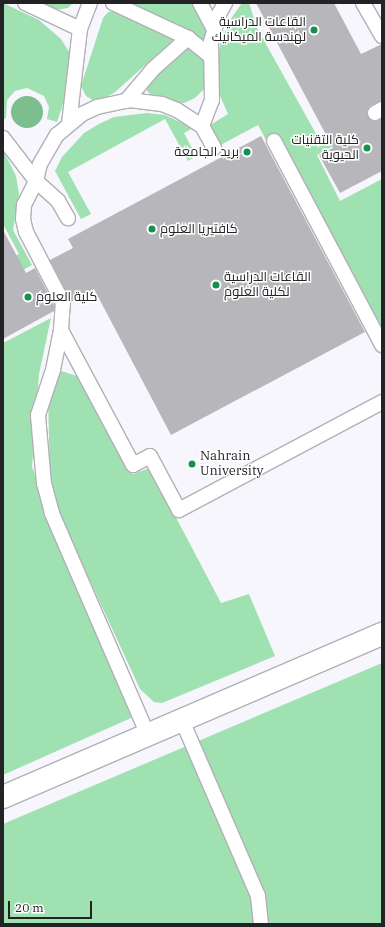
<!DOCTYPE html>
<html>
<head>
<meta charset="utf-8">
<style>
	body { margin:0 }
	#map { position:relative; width:385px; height:927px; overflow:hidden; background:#f7f6fc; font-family:"IBM Plex Serif",Cairo,serif }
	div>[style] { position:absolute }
	.green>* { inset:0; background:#9fe1b0 }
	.water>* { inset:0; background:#7cbe8e }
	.round { border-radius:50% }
	.building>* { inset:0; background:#b7b6bb }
	.roads { filter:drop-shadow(1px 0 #b1b0b6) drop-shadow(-1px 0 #b1b0b6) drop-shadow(0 1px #b1b0b6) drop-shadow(0 -1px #b1b0b6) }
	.lane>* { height:14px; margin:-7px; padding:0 7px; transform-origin:7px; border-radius:7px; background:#fff }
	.secondary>* { height:22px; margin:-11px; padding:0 11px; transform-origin:11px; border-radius:11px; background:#fff }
	.dots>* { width:11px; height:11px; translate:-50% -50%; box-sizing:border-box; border:2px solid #fff; border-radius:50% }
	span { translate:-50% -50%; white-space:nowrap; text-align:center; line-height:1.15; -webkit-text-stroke:3px #fff; paint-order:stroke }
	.poi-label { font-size:13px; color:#232325 }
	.right { translate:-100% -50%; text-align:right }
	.left { translate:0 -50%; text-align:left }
	.frame { position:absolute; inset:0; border:4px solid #232325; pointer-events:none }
	.scale { position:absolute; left:8px; top:901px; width:84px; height:18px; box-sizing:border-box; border:2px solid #232325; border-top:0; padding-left:5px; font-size:12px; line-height:14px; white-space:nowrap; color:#232325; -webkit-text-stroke:3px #fff; paint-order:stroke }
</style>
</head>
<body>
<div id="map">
	<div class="green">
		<div style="clip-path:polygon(3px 3px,39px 20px,61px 39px,71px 55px,70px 84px,57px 122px,47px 119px,49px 107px,44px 96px,27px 88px,15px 91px,7px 100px,6px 118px,3px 120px)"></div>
		<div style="clip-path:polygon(31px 3px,73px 3px,68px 8px,48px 11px)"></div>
		<div style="clip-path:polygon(121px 3px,195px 3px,210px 31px,202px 40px)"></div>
		<div style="clip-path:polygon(242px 3px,249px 3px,257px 28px,320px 141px,333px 135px,337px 144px,317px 155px,340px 201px,382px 179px,382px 329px,369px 334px,258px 125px,217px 147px,207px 127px,228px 114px,220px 96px,217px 70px,220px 44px,230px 20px)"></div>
		<div style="clip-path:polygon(115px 11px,173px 36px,172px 41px,114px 93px,96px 102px,86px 96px,81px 86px,103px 18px,108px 12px)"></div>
		<div style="clip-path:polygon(187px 49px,196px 49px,206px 58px,205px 88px,195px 98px,184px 103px,170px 104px,157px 100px,147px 91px,148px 80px)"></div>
		<div style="clip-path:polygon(147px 113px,165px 115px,193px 128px,184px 133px,196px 156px,188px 161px,165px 119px,68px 172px,91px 214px,81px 219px,55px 171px,62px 157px,84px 133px,99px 124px,114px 117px)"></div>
		<div style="clip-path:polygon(3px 150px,16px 176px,19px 194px,13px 230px,32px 265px,13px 276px,5px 261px,19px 254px,3px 224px)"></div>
		<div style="clip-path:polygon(51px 318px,39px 374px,32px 467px,122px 687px,131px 718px,3px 775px,3px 343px)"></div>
		<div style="clip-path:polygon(61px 371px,77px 376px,133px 474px,150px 468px,221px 603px,249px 594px,275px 656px,162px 703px,154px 702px,140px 689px,61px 518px,50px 482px,48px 395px,53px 380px)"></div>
		<div style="clip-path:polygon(382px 663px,382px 924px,3px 924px,3px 824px)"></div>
	</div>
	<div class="water">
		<div class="round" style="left:11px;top:96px;width:32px;height:32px"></div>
	</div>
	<div class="building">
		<div style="clip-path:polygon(256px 3px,334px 3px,361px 54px,382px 44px,382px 101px,370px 106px,367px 113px,371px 120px,382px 119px,382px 171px,340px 193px,319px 155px,333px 148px)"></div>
		<div style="clip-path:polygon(261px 136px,365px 332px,171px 435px,94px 289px,71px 302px,50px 260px,73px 248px,68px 239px)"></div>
		<div style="clip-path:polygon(3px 230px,26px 273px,35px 268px,54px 305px,54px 311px,3px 339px)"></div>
	</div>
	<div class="roads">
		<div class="lane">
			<div style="left:25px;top:3px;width:61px;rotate:25.3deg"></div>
			<div style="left:113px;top:3px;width:83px;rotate:25deg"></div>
			<div style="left:188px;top:38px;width:27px;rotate:39deg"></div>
			<div style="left:200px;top:3px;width:30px;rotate:62deg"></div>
			<div style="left:363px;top:3px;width:38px;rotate:60deg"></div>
			<div style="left:126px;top:101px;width:42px;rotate:-49.8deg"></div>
			<div style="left:153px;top:69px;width:47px;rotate:-41.5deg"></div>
			<div style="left:375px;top:113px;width:8px;rotate:-30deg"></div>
			<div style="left:69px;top:124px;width:96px;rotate:-83.4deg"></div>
			<div style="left:80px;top:29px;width:28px;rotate:-69deg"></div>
			<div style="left:202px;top:126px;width:28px;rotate:-69deg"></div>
			<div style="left:212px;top:100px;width:58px;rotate:-91deg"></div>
			<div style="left:211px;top:42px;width:29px;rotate:-74deg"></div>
			<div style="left:219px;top:14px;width:13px;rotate:-61deg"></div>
			<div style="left:3px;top:138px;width:54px;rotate:52.5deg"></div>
			<div style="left:36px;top:181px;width:30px;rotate:42deg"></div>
			<div style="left:58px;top:201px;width:20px;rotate:60deg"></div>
			<div style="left:274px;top:141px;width:231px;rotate:62.1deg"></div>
			<div style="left:61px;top:330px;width:153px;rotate:61.9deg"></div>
			<div style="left:133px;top:465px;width:19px;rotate:-28deg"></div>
			<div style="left:150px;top:456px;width:61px;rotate:61.8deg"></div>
			<div style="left:179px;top:510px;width:230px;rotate:-28deg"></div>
			<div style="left:181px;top:718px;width:194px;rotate:66.6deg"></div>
			<div style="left:258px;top:896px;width:28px;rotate:84deg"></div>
			<div style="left:147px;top:733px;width:240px;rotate:-113.4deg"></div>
			<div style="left:52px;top:513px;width:30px;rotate:-105deg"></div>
			<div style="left:44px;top:484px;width:69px;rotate:-95deg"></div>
			<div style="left:38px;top:415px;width:47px;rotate:-71.6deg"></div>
			<div style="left:53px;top:370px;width:41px;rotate:-78.7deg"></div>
			<div style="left:61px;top:330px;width:27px;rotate:-86deg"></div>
			<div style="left:63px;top:303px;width:80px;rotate:-117.5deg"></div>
			<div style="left:26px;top:232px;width:13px;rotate:-103deg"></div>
			<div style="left:23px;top:219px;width:14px;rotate:-86deg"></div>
			<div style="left:24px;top:205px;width:27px;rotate:-63deg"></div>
			<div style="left:36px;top:181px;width:17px;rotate:-77deg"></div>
			<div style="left:40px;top:164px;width:34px;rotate:-60deg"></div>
			<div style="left:57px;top:135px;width:33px;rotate:-40deg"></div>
			<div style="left:82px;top:114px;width:17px;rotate:-25deg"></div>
			<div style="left:97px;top:107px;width:33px;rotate:-12deg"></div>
			<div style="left:129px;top:100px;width:33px;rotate:7deg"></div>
			<div style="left:162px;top:104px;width:16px;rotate:22deg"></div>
			<div style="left:177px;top:110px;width:30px;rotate:33deg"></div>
			<div style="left:202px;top:126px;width:25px;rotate:61deg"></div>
		</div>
		<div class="secondary">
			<div style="left:3px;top:797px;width:413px;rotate:-23.3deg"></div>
		</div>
	</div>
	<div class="dots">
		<div style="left:314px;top:30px;background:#16904c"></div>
		<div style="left:367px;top:148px;background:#16904c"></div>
		<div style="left:247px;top:152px;background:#16904c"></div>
		<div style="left:152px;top:229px;background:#16904c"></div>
		<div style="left:216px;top:285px;background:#16904c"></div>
		<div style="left:28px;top:297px;background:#16904c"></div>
		<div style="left:192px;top:464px;background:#16904c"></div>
	</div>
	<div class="poi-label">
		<span class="right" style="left:306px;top:30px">القاعات الدراسية<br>لهندسة الميكانيك</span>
		<span class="right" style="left:359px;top:148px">كلية التقنيات<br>الحيوية</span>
		<span class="right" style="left:239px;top:152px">بريد الجامعة</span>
		<span class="left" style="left:160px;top:229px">كافتيريا العلوم</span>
		<span class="left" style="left:224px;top:285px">القاعات الدراسية<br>لكلية العلوم</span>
		<span class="left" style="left:36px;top:297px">كلية العلوم</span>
		<span class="left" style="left:200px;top:464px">Nahrain<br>University</span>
	</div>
	<div class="frame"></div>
	<div class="scale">20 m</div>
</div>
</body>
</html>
